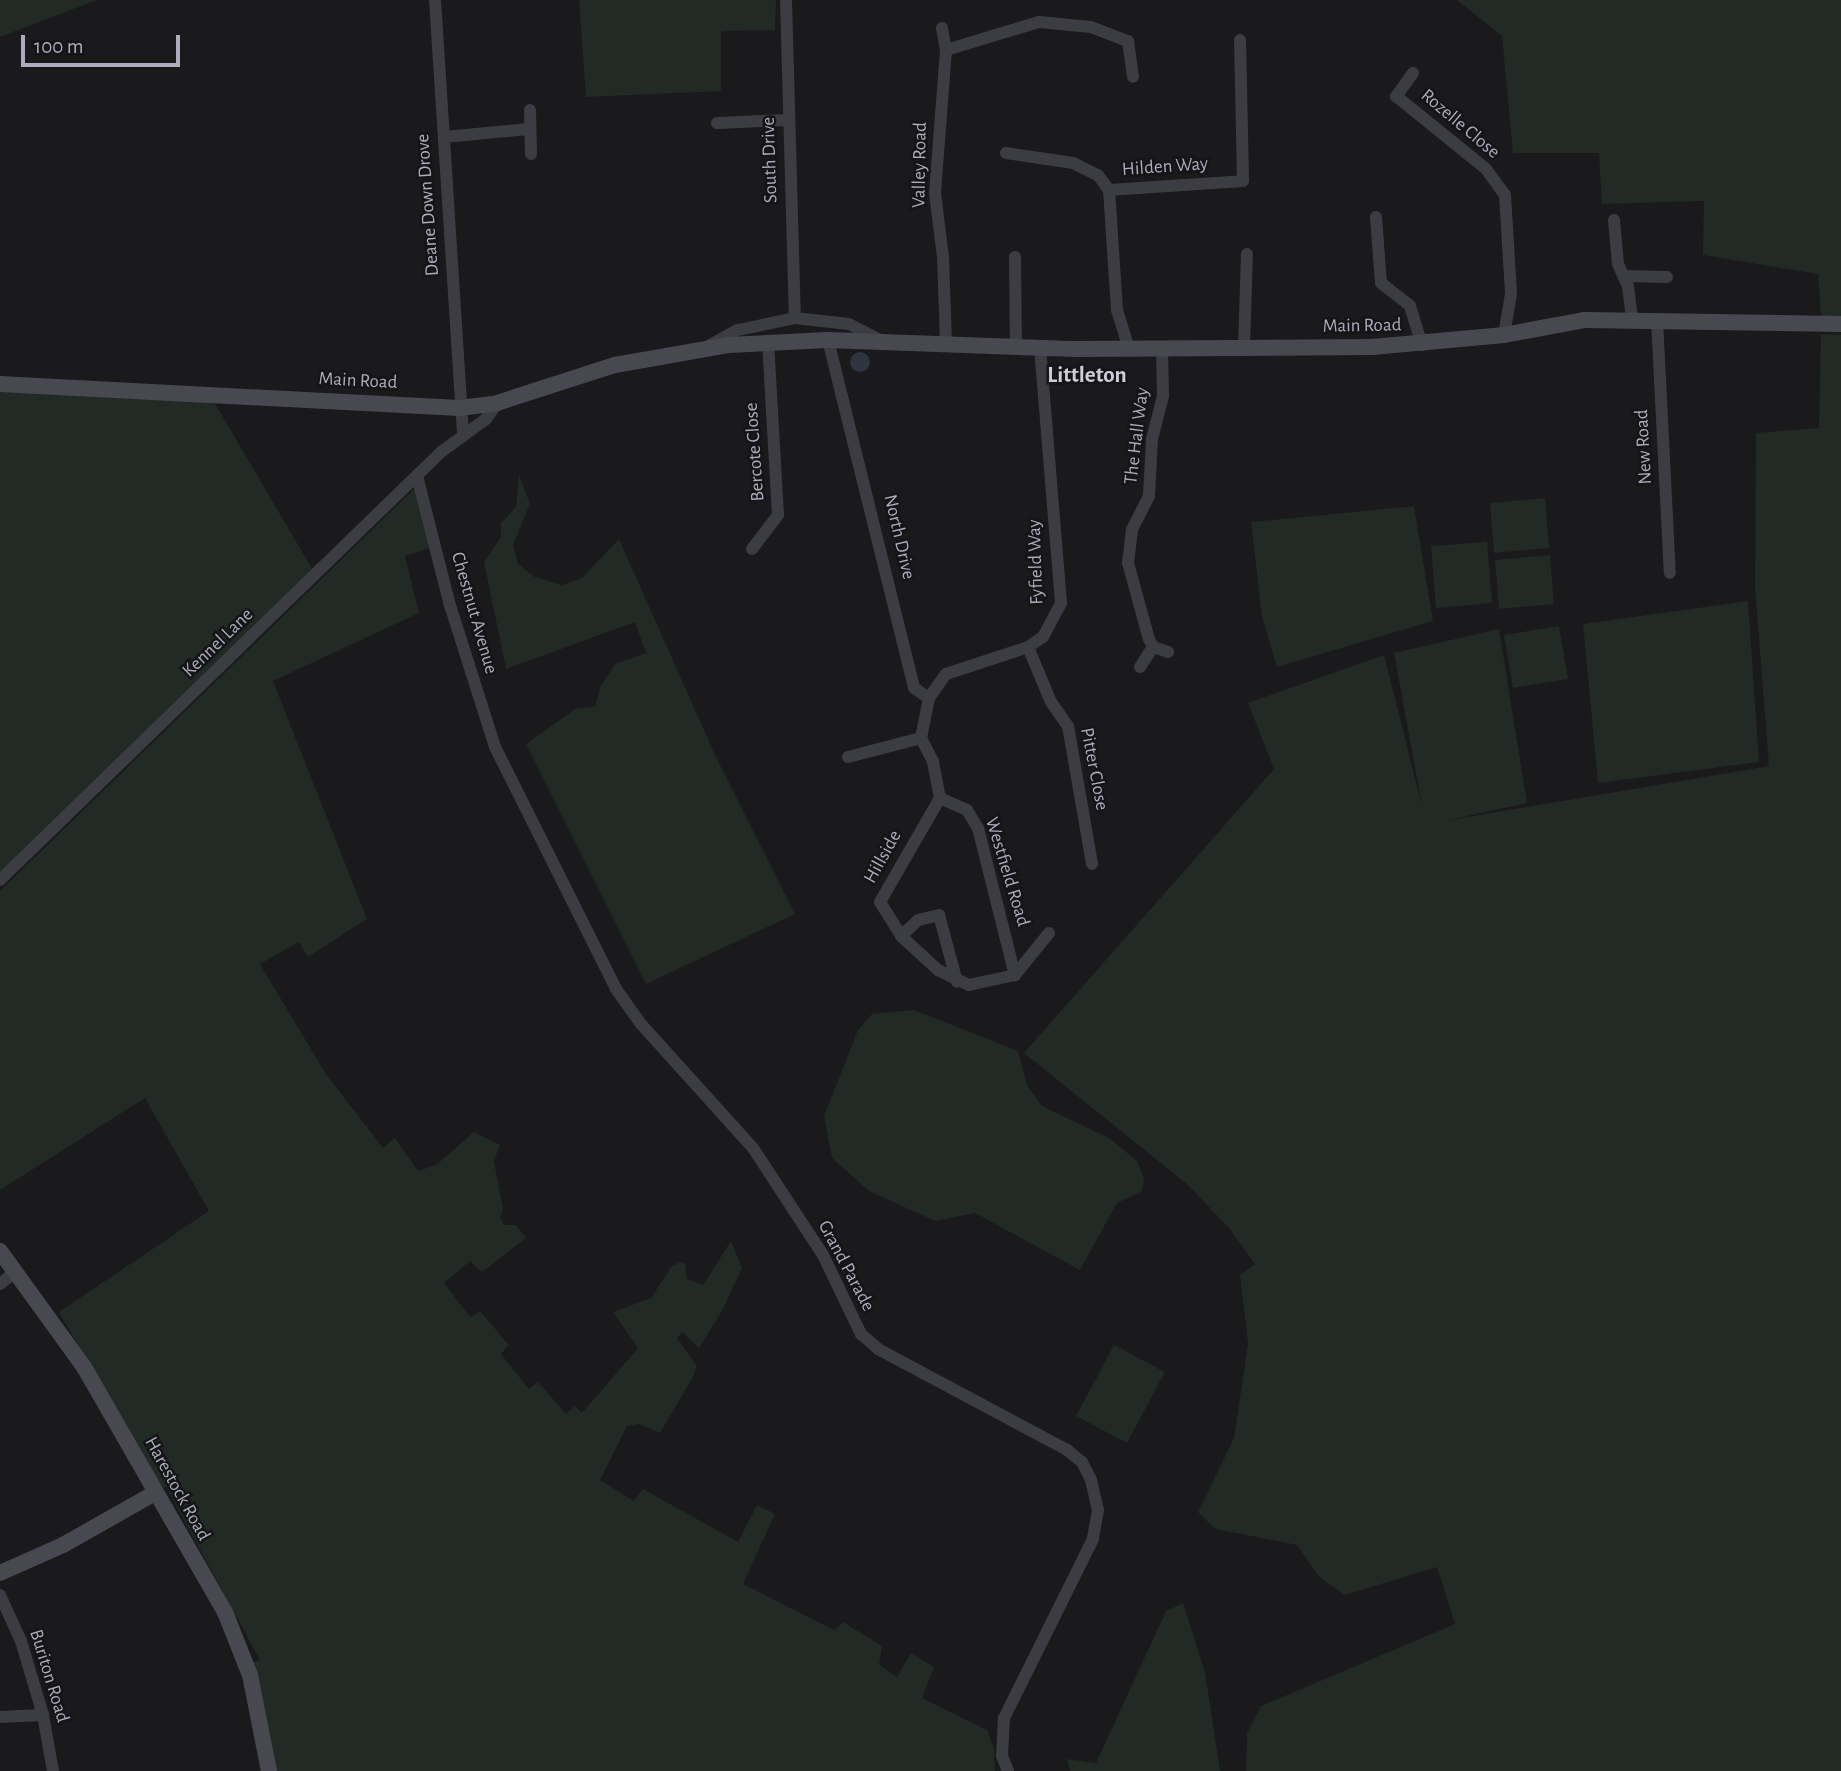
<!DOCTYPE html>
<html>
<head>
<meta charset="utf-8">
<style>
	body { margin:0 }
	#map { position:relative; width:1841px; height:1771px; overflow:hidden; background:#1a191c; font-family:"Alegreya Sans",sans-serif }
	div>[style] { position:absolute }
	.green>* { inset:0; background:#212a24 }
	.water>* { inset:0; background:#2e3440 }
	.round { border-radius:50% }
	.street>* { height:12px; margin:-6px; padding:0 6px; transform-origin:6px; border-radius:6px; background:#3c3c43 }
	.secondary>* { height:16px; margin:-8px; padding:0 8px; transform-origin:8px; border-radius:8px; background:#484851 }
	span { translate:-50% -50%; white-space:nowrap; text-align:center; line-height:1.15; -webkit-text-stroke:5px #151417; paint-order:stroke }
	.street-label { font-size:19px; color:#abadbc }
	.quarter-label { font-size:23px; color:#cccdd7; font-weight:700 }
	.scale { position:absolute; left:21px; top:35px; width:159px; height:32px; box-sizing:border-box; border:4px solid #abadbc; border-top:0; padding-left:9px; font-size:21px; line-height:24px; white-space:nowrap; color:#abadbc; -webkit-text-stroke:5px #151417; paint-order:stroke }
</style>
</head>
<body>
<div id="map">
	<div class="green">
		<div style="clip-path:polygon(0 0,97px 0,0 37px)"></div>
		<div style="clip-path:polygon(579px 0,776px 0,775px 30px,721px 31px,721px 91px,586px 97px)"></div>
		<div style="clip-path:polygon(1457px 0,1841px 0,1841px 316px,1821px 316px,1818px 274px,1703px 255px,1704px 201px,1602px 204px,1599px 153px,1513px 153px,1502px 36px)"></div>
		<div style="clip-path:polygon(1821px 334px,1841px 335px,1841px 1771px,1246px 1771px,1247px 1733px,1261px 1706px,1455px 1624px,1437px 1567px,1345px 1595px,1319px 1577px,1297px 1545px,1215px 1529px,1198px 1512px,1234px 1438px,1248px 1344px,1240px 1275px,1255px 1264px,1229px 1228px,1187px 1184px,1024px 1053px,1274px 769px,1248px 703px,1384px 655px,1422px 806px,1394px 653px,1499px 629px,1527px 803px,1444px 821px,1769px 766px,1755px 587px,1756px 433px,1819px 428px)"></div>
		<div style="clip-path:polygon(0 385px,213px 400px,314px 572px,0 879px)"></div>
		<div style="clip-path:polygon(519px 475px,530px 504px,513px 545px,518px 564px,535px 577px,562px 585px,582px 578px,619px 539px,716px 757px,795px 914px,646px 984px,526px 744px,577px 708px,595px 707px,600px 687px,615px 664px,646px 653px,635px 622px,506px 669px,484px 562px,501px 537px,501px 523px,516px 507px)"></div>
		<div style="clip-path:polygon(414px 489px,432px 547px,405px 556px,419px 613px,273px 681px,367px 919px,308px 957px,299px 942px,260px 964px,326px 1074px,383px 1148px,395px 1138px,418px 1171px,436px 1165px,474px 1132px,500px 1145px,494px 1161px,503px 1210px,500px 1217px,504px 1225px,516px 1225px,526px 1238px,482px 1272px,470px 1261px,444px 1283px,470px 1317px,480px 1311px,509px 1345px,501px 1354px,529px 1389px,538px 1382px,566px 1414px,575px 1406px,582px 1413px,638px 1348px,613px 1312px,651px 1298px,672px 1266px,680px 1262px,685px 1264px,687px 1279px,703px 1285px,731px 1241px,742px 1268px,722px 1311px,699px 1348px,682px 1332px,677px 1338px,697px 1366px,693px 1377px,660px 1433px,639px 1424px,627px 1426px,600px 1480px,634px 1501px,643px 1489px,738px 1542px,757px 1505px,775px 1514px,743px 1584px,834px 1630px,843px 1622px,882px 1646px,879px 1665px,897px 1677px,911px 1653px,934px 1667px,922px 1698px,987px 1730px,994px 1748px,995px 1771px,273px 1771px,251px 1663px,260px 1660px,166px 1487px,159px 1490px,59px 1312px,209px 1211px,145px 1098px,0 1190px,0 891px)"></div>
		<div style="clip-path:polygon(1545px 498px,1549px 548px,1494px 553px,1490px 503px)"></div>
		<div style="clip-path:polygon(1414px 506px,1433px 621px,1277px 667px,1262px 617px,1251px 522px)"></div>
		<div style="clip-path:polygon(1487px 542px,1492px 603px,1436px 608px,1431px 546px)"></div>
		<div style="clip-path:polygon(1550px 555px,1554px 604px,1499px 609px,1495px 560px)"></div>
		<div style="clip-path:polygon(1748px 601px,1759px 762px,1598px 783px,1583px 624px)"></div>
		<div style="clip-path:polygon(1559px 626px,1568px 679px,1513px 688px,1504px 635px)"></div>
		<div style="clip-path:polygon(914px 1010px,1018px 1051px,1027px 1085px,1042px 1106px,1109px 1138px,1137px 1161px,1144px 1178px,1142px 1191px,1117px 1203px,1080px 1270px,975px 1213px,935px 1221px,869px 1191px,832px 1158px,824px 1116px,858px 1030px,872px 1014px)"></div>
		<div style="clip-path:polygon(1114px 1345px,1165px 1372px,1127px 1443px,1076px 1416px)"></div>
		<div style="clip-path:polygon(1183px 1603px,1205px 1672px,1220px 1771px,1070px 1771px,1067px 1759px,1096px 1763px,1166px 1611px)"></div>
	</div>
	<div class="water">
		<div class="round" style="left:850px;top:352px;width:20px;height:20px"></div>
	</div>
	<div class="street">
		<div style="left:435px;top:0;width:435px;rotate:86.3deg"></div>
		<div style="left:786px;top:0;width:318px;rotate:88.4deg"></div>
		<div style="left:942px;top:28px;width:22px;rotate:80deg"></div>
		<div style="left:946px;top:50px;width:143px;rotate:94.4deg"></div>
		<div style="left:935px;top:193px;width:64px;rotate:82.9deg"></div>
		<div style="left:943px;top:257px;width:88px;rotate:88deg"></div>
		<div style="left:946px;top:50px;width:97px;rotate:-16.8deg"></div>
		<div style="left:1039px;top:22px;width:52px;rotate:5.5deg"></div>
		<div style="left:1091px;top:27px;width:40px;rotate:21deg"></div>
		<div style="left:1128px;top:41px;width:36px;rotate:82deg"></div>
		<div style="left:1413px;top:73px;width:29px;rotate:126deg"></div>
		<div style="left:1396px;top:96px;width:116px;rotate:39deg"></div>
		<div style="left:1486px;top:169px;width:32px;rotate:54deg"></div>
		<div style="left:1505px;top:195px;width:99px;rotate:86.5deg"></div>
		<div style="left:1511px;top:294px;width:42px;rotate:99.7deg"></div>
		<div style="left:530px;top:110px;width:44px;rotate:88.7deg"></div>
		<div style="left:717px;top:123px;width:71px;rotate:-2.4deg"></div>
		<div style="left:444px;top:137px;width:85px;rotate:-5.4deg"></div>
		<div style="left:1006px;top:153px;width:68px;rotate:8.5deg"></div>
		<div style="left:1073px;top:163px;width:28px;rotate:26deg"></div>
		<div style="left:1098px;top:175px;width:19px;rotate:54deg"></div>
		<div style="left:1376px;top:217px;width:66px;rotate:85.7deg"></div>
		<div style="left:1381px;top:283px;width:37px;rotate:38deg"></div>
		<div style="left:1410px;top:306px;width:41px;rotate:72.9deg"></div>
		<div style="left:1614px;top:220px;width:44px;rotate:84.8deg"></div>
		<div style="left:1618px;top:264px;width:24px;rotate:66deg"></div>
		<div style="left:1628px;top:286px;width:33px;rotate:83deg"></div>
		<div style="left:1015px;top:257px;width:89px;rotate:89.4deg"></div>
		<div style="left:1625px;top:276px;width:42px;rotate:1.4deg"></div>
		<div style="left:1657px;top:320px;width:253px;rotate:87.1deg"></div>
		<div style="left:828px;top:340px;width:358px;rotate:76.1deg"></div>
		<div style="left:914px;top:688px;width:18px;rotate:34deg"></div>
		<div style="left:929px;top:698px;width:41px;rotate:101.3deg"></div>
		<div style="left:921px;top:738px;width:27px;rotate:63deg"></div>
		<div style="left:933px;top:762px;width:37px;rotate:79deg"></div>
		<div style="left:705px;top:348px;width:38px;rotate:-29deg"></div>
		<div style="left:738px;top:330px;width:58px;rotate:-11.9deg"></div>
		<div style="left:795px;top:318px;width:54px;rotate:6.3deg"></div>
		<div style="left:849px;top:324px;width:38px;rotate:27deg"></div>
		<div style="left:1162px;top:348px;width:48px;rotate:88.8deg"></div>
		<div style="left:1163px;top:396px;width:44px;rotate:104.3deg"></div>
		<div style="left:1152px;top:439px;width:57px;rotate:93deg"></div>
		<div style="left:1149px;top:496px;width:38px;rotate:117deg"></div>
		<div style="left:1132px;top:530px;width:33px;rotate:97deg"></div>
		<div style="left:1128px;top:563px;width:79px;rotate:74.6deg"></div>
		<div style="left:1149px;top:639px;width:9px;rotate:63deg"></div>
		<div style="left:1153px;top:647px;width:16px;rotate:18deg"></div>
		<div style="left:1244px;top:348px;width:94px;rotate:-88.2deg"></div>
		<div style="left:1129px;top:349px;width:41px;rotate:-107.1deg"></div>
		<div style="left:1117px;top:310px;width:120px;rotate:-93.8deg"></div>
		<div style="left:1109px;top:190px;width:134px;rotate:-3.8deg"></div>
		<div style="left:1243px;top:181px;width:141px;rotate:-91.2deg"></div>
		<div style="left:417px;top:476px;width:130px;rotate:75.7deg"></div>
		<div style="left:449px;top:602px;width:152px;rotate:72.4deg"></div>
		<div style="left:495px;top:747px;width:271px;rotate:63.4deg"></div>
		<div style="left:616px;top:989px;width:43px;rotate:54.5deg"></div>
		<div style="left:641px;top:1024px;width:167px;rotate:47.9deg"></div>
		<div style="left:753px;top:1148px;width:128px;rotate:56.8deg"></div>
		<div style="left:823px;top:1255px;width:88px;rotate:64.3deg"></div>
		<div style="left:861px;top:1334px;width:23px;rotate:41deg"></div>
		<div style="left:878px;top:1349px;width:214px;rotate:28.1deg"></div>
		<div style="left:1067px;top:1450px;width:19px;rotate:39deg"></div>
		<div style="left:1082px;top:1462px;width:20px;rotate:63deg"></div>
		<div style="left:1091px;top:1480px;width:31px;rotate:77deg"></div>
		<div style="left:1098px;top:1510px;width:29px;rotate:100deg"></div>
		<div style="left:1093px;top:1539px;width:200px;rotate:116.4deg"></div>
		<div style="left:1004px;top:1718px;width:38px;rotate:93deg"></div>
		<div style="left:1002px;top:1756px;width:16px;rotate:68deg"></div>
		<div style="left:752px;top:549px;width:43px;rotate:-52.6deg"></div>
		<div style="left:778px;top:515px;width:171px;rotate:-93.3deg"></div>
		<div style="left:1028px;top:647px;width:60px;rotate:67.3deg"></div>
		<div style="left:1051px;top:702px;width:29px;rotate:55deg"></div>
		<div style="left:1068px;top:726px;width:140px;rotate:80.1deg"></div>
		<div style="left:1140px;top:667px;width:24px;rotate:-57deg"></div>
		<div style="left:929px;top:698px;width:29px;rotate:-55deg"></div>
		<div style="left:946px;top:674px;width:86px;rotate:-18.2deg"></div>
		<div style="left:1028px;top:647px;width:18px;rotate:-34deg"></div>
		<div style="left:1043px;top:637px;width:38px;rotate:-62deg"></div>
		<div style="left:1061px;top:603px;width:256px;rotate:-94.7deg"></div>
		<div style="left:848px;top:757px;width:75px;rotate:-14.6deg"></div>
		<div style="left:940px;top:798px;width:120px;rotate:120deg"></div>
		<div style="left:880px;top:902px;width:40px;rotate:58deg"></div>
		<div style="left:901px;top:936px;width:50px;rotate:42.6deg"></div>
		<div style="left:938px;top:970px;width:34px;rotate:26deg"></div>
		<div style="left:969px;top:985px;width:47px;rotate:-12.3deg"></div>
		<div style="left:1015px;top:975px;width:54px;rotate:-51deg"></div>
		<div style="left:940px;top:798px;width:30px;rotate:24deg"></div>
		<div style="left:967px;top:810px;width:21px;rotate:59deg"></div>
		<div style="left:978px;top:828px;width:152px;rotate:75.9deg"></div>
		<div style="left:0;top:880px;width:615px;rotate:-44.14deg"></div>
		<div style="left:441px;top:452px;width:56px;rotate:-36.3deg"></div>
		<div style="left:486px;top:419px;width:19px;rotate:-55deg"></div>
		<div style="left:901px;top:936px;width:23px;rotate:-43deg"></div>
		<div style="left:918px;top:920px;width:22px;rotate:-13deg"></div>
		<div style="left:939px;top:915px;width:69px;rotate:75deg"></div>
		<div style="left:0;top:1284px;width:19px;rotate:-39deg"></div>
		<div style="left:0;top:1595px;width:51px;rotate:65.5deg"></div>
		<div style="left:21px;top:1641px;width:77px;rotate:73.4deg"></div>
		<div style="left:43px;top:1715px;width:57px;rotate:79.9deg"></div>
		<div style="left:0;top:1717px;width:43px;rotate:-2.7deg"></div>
	</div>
	<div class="secondary">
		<div style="left:0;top:384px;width:460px;rotate:3deg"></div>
		<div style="left:459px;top:408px;width:38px;rotate:-7deg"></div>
		<div style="left:497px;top:403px;width:124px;rotate:-17.9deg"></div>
		<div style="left:615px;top:365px;width:116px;rotate:-10deg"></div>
		<div style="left:729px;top:345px;width:99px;rotate:-2.9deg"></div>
		<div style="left:828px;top:340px;width:249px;rotate:2.1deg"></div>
		<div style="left:1077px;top:349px;width:295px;rotate:-0.4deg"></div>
		<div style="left:1372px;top:347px;width:133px;rotate:-5.2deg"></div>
		<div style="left:1504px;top:335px;width:81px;rotate:-10.6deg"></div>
		<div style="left:1584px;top:320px;width:257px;rotate:0.9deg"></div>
		<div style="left:0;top:1251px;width:143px;rotate:54.1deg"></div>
		<div style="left:84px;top:1367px;width:283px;rotate:60.1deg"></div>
		<div style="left:225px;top:1612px;width:68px;rotate:68.4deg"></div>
		<div style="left:250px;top:1675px;width:98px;rotate:78.8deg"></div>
		<div style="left:0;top:1573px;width:69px;rotate:-24deg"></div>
		<div style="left:63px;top:1545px;width:106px;rotate:-29.5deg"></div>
	</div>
	<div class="street-label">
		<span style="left:1460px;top:124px;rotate:40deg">Rozelle Close</span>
		<span style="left:770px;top:160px;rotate:-92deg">South Drive</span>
		<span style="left:920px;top:165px;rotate:-89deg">Valley Road</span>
		<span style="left:1165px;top:167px;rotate:-4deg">Hilden Way</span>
		<span style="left:428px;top:205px;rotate:-94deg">Deane Down Drove</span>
		<span style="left:1362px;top:326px;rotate:-1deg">Main Road</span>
		<span style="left:358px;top:381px;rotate:3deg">Main Road</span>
		<span style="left:1137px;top:436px;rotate:-83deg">The Hall Way</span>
		<span style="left:1644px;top:447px;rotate:-93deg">New Road</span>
		<span style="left:755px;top:452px;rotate:-94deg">Bercote Close</span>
		<span style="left:899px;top:537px;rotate:77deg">North Drive</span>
		<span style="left:1036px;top:562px;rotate:-92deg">Fyfield Way</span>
		<span style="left:474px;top:613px;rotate:74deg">Chestnut Avenue</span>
		<span style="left:218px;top:643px;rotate:-44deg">Kennel Lane</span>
		<span style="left:1094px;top:769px;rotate:79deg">Pitter Close</span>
		<span style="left:883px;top:857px;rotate:-61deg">Hillside</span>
		<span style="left:1007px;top:872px;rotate:73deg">Westfield Road</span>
		<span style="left:846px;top:1266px;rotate:62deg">Grand Parade</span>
		<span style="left:177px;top:1489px;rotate:61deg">Harestock Road</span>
		<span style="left:49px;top:1676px;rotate:73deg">Buriton Road</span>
	</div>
	<div class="quarter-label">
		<span style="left:1087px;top:376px">Littleton</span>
	</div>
	<div class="scale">100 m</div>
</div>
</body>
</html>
